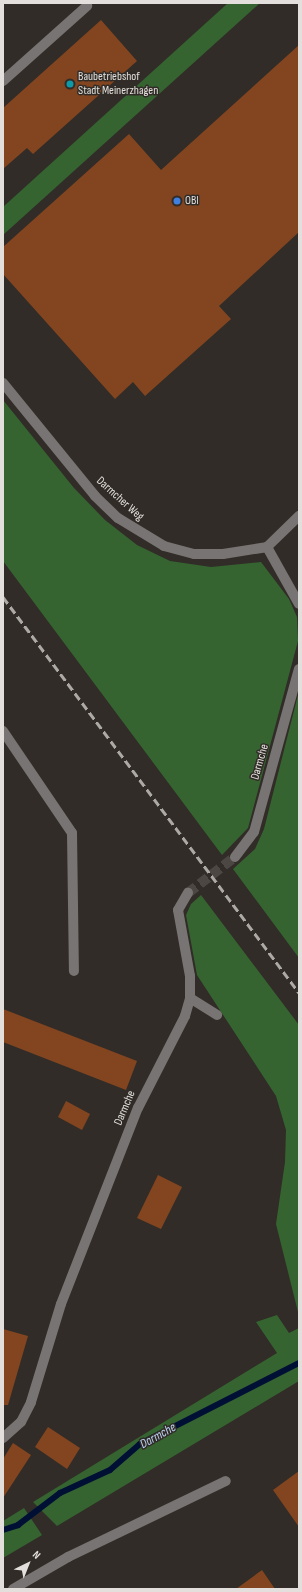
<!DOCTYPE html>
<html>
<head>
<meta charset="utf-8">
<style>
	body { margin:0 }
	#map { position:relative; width:302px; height:1592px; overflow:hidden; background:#312c27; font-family:"Sofia Sans Condensed",sans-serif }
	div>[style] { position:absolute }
	.green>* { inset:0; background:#356431 }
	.stream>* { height:6px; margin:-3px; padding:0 3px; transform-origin:3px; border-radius:3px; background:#001035 }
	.building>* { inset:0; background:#834520 }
	.minor-tunnel>* { height:10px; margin-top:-5px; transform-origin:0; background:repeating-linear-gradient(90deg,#4c4742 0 10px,transparent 0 15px) }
	.minor>* { height:10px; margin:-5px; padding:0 5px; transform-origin:5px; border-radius:5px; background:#787473 }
	.rail>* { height:3px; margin-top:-1.5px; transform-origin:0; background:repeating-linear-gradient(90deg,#adaaa6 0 8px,transparent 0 12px) }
	.dots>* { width:11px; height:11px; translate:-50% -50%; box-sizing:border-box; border:2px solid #312c27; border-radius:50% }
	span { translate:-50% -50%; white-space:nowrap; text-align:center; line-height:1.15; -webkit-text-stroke:3px #312c27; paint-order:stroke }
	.poi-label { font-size:12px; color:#e2dfdc }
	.left { translate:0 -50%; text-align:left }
	.street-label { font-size:12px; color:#e2dfdc }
	.water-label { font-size:13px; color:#bdd3f3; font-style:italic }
	.frame { position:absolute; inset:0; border:4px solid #e2dfdc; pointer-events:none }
	.north { position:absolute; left:8px; top:1544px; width:40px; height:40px; -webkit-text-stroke:3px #312c27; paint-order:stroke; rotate:43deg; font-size:11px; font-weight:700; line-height:16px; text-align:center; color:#e2dfdc }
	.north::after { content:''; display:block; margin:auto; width:14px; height:18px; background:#e2dfdc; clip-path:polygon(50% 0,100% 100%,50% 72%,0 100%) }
</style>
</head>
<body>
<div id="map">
	<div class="green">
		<div style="clip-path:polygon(228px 3px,260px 3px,3px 235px,3px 207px)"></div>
		<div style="clip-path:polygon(3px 400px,74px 488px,105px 520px,137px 545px,170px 561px,211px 567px,261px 562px,289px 599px,297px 617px,298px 641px,248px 828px,222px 855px,3px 561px)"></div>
		<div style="clip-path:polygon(299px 691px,299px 958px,233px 869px,255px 849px,264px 829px)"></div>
		<div style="clip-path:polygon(201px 895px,299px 1025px,299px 1316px,276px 1224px,285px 1162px,286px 1130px,276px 1096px,197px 975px,186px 915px,191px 904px)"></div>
		<div style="clip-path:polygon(277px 1315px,289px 1333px,299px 1328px,299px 1381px,57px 1526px,33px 1502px,277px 1353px,256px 1322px)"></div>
		<div style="clip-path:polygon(24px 1508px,42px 1535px,3px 1558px,3px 1521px)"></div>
	</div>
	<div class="stream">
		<div style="left:3px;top:1530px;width:16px;rotate:-18deg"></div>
		<div style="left:18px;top:1525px;width:53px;rotate:-37.3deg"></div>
		<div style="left:60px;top:1493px;width:55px;rotate:-24.7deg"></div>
		<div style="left:110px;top:1470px;width:40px;rotate:-41deg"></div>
		<div style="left:140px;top:1444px;width:178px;rotate:-27deg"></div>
	</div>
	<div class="building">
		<div style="clip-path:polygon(101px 20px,137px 61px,33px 154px,27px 148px,3px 169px,3px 108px)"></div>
		<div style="clip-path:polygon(299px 45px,299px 232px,219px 306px,231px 319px,145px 396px,133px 382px,115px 399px,3px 274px,3px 247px,129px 134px,161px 170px)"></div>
		<div style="clip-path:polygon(3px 1009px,137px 1061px,126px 1090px,3px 1042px)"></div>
		<div style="clip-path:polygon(66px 1101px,90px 1114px,82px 1130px,58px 1117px)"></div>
		<div style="clip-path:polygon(158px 1175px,182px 1187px,161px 1229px,137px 1218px)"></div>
		<div style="clip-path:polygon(3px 1329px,28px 1336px,8px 1405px,3px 1405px)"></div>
		<div style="clip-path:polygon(48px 1427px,80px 1448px,67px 1469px,35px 1447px)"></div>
		<div style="clip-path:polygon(13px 1443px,31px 1455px,3px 1498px,3px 1459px)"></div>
		<div style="clip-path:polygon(299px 1471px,299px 1527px,273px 1490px)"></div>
		<div style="clip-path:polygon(262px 1570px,275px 1589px,236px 1589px)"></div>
	</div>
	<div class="minor-tunnel">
		<div style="left:188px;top:893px;width:59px;rotate:-37.5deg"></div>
	</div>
	<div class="minor">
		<div style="left:3px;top:81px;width:113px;rotate:-41.8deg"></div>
		<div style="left:3px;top:383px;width:146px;rotate:50.8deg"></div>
		<div style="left:95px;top:496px;width:32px;rotate:44deg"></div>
		<div style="left:118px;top:518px;width:54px;rotate:31.3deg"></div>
		<div style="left:164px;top:546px;width:31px;rotate:15deg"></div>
		<div style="left:194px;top:554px;width:29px"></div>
		<div style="left:223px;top:554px;width:45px;rotate:-9deg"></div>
		<div style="left:267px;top:547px;width:45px;rotate:-44.1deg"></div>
		<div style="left:267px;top:547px;width:65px;rotate:60.7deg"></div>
		<div style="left:3px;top:731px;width:123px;rotate:55.9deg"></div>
		<div style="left:72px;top:833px;width:138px;rotate:89.2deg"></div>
		<div style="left:235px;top:857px;width:31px;rotate:-53deg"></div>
		<div style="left:254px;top:832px;width:169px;rotate:-74.6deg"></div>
		<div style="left:190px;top:998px;width:32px;rotate:32deg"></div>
		<div style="left:3px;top:1438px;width:24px;rotate:-42deg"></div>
		<div style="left:21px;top:1422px;width:22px;rotate:-63deg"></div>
		<div style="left:31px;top:1402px;width:102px;rotate:-73deg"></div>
		<div style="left:61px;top:1304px;width:211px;rotate:-68.6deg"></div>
		<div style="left:138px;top:1108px;width:103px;rotate:-62.9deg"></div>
		<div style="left:185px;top:1016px;width:19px;rotate:-74deg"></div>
		<div style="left:190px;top:998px;width:22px;rotate:-90deg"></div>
		<div style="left:190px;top:976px;width:67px;rotate:-100.3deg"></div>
		<div style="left:178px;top:910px;width:20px;rotate:-60deg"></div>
		<div style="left:13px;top:1589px;width:64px;rotate:-30.2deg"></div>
		<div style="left:68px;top:1557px;width:175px;rotate:-25.7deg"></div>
	</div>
	<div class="rail">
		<div style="left:3px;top:597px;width:494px;rotate:53.2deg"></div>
	</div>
	<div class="dots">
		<div style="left:70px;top:84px;background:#0f9aa8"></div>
		<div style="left:177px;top:201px;background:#3f7fe0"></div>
	</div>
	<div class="poi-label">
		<span class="left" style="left:78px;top:84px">Baubetriebshof<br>Stadt Meinerzhagen</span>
		<span class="left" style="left:185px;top:201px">OBI</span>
	</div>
	<div class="street-label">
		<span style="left:120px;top:499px;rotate:42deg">Darmcher Weg</span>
		<span style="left:260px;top:762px;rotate:-74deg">Darmche</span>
		<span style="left:125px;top:1108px;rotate:-67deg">Darmche</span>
	</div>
	<div class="water-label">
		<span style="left:158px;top:1436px;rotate:-29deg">Darmche</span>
	</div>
	<div class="frame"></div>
	<div class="north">N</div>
</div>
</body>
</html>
